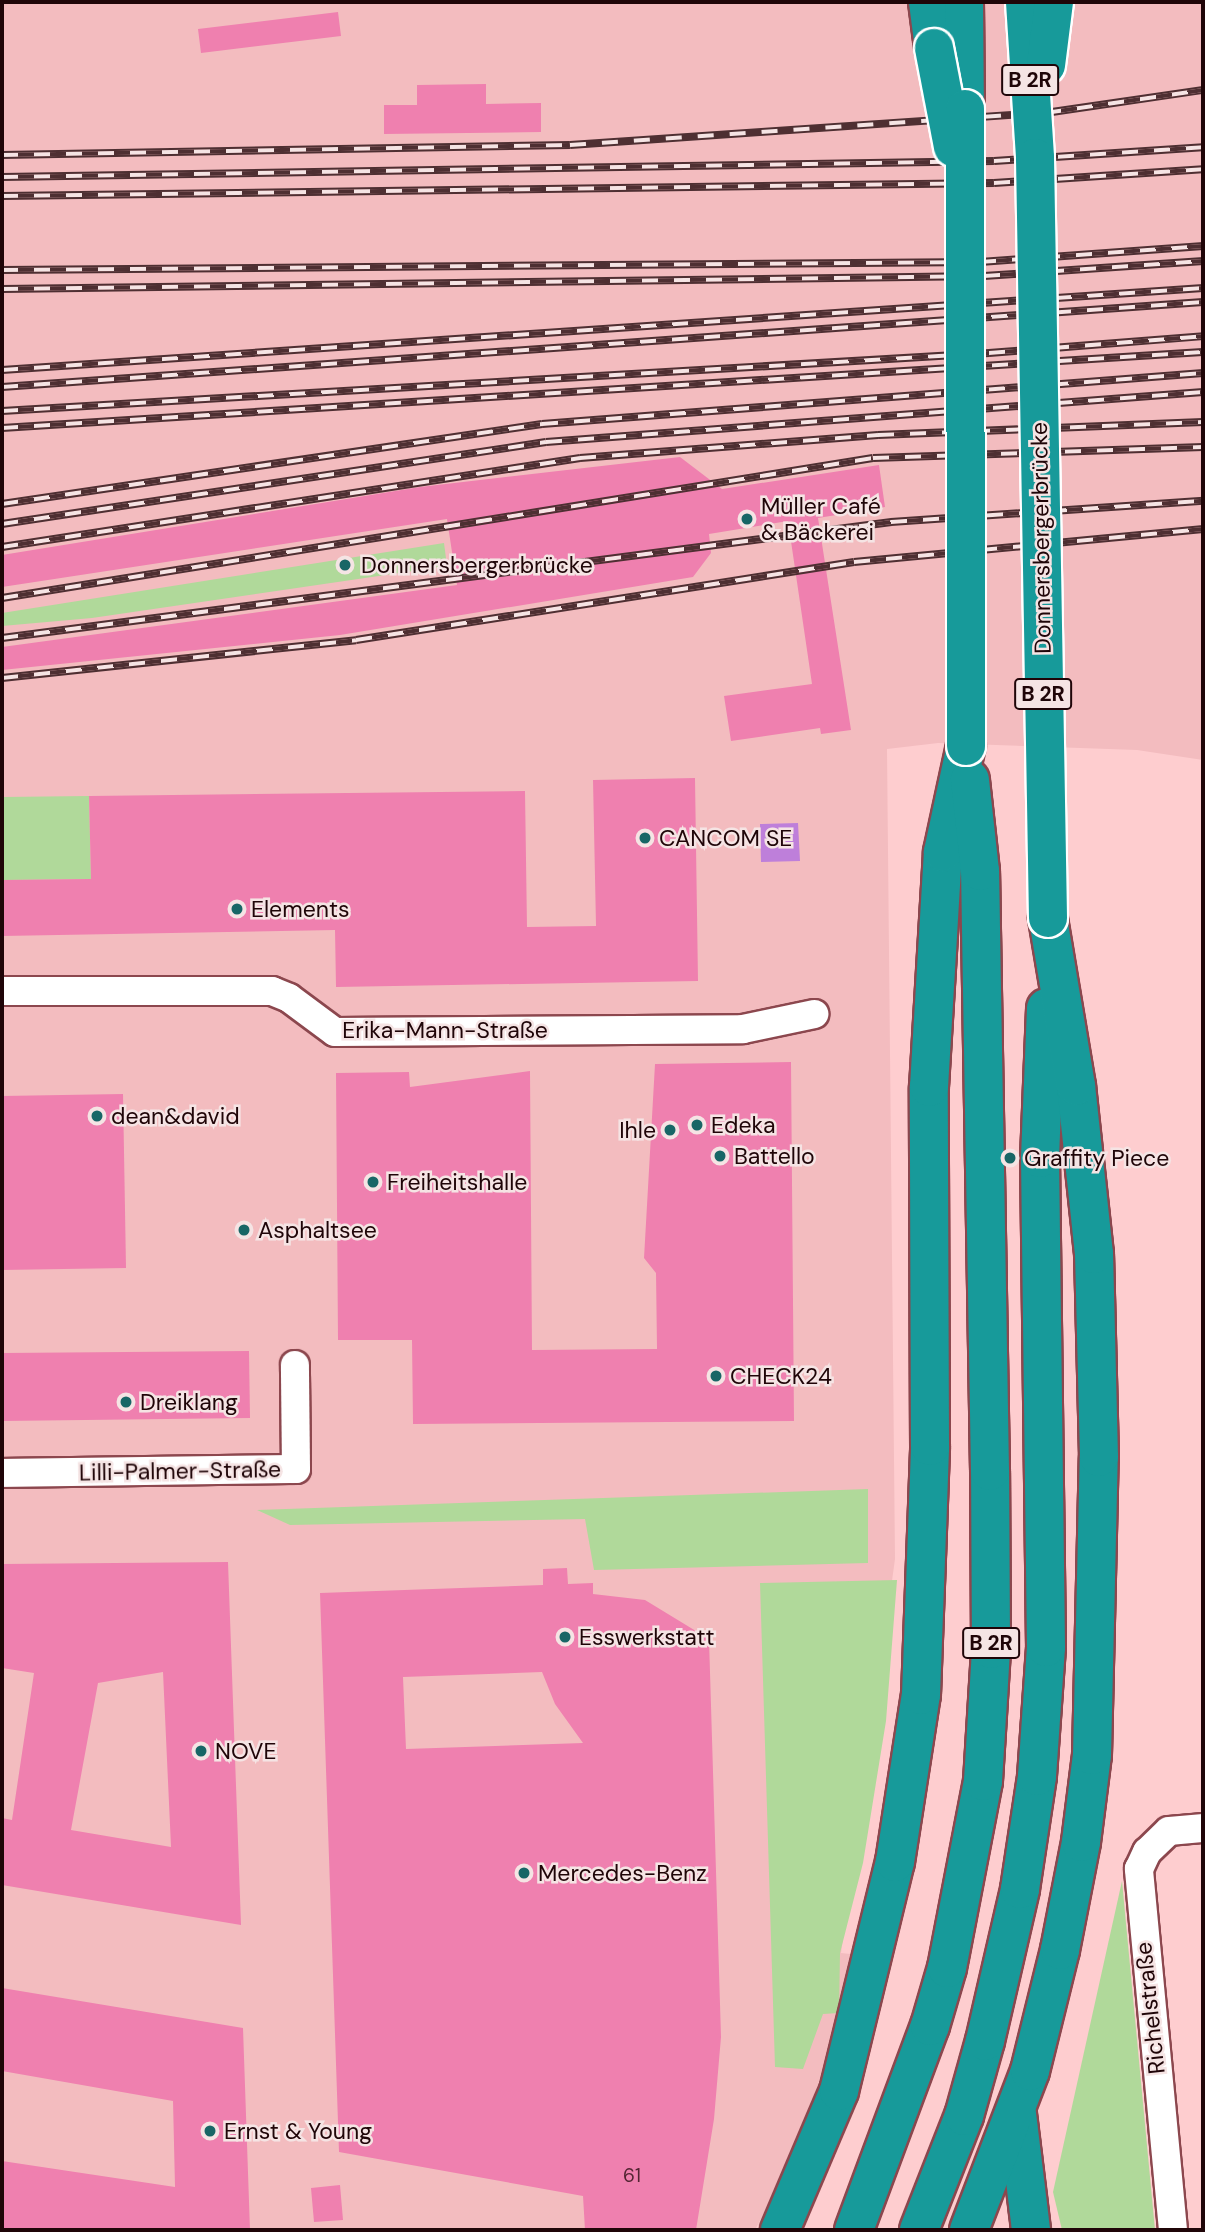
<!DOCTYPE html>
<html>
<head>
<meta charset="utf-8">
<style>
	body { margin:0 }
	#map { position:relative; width:1205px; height:2232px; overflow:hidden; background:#fecdcf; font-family:"DM Sans",sans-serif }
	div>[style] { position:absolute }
	.built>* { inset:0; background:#f3bcbf }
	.green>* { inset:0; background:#b0d99a }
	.water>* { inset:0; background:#be7fda }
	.building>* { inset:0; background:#ef80af }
	.roads { filter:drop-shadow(2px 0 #8c474e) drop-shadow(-2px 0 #8c474e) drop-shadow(0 2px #8c474e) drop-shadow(0 -2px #8c474e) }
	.street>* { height:28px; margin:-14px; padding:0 14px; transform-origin:14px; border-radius:14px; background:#fff }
	.highway>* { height:38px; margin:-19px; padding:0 19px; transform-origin:19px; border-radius:19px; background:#179a9a }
	.rail>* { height:8px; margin-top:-4px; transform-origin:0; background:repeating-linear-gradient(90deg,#f5e4e4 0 16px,#4e2f32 0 32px); box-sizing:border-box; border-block:2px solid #4e2f32 }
	.bridges { filter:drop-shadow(2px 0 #fff) drop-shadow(-2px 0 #fff) drop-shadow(0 2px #fff) drop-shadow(0 -2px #fff) }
	.highway-bridge>* { height:38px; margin:-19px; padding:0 19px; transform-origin:19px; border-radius:19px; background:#179a9a }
	.dots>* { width:19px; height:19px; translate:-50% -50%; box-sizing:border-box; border:4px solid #f5e4e4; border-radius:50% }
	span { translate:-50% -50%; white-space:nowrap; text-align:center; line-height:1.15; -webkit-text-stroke:5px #f5e4e4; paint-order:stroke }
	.number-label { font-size:19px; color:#532432 }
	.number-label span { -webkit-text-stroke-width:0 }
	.shield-label span { padding:2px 5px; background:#f5e4e4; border:2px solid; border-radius:5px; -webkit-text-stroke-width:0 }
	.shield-label { font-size:21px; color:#1f0508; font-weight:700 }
	.poi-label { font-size:23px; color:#1f0508 }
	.left { translate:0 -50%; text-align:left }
	.right { translate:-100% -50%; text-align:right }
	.street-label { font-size:23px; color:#1f0508 }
	.frame { position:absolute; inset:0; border:4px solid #1f0508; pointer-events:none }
</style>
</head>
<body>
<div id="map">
	<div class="built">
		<div style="clip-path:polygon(2px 2px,1203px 2px,1203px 760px,1137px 750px,938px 743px,887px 749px,895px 1559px,841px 1953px,860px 1955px,824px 2069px,780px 2182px,755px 2230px,2px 2230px)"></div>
	</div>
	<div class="green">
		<div style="clip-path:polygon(444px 543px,447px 566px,92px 618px,2px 626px,2px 613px)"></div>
		<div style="clip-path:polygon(89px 796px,91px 879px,4px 880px,2px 797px)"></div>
		<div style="clip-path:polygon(868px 1489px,868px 1563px,594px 1570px,585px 1519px,290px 1525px,257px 1510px)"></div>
		<div style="clip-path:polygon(897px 1580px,886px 1721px,863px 1863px,840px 1953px,839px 2013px,823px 2014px,803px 2069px,775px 2067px,760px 1583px)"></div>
		<div style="clip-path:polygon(1122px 1881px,1155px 2230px,1062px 2230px,1053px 2192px)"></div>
	</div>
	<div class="water">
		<div style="clip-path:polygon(798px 823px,800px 861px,761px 862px,760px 824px)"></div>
	</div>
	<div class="building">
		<div style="clip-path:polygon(338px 12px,341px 36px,201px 53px,198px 29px)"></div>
		<div style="clip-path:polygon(486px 84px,486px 104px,541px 103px,541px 132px,384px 134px,384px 105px,417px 105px,417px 85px)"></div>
		<div style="clip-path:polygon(680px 457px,722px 489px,879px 465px,885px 507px,818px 518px,851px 730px,821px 734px,820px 728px,731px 741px,724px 696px,812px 684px,788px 521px,709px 534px,711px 553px,693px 577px,340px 635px,2px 670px,2px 647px,457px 585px,447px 519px,2px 587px,2px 555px,420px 487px)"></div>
		<div style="clip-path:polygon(695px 778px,698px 981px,336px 987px,335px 930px,2px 936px,2px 880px,91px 879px,89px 796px,525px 791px,527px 927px,596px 926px,593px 780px)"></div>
		<div style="clip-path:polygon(791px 1062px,794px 1421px,413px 1424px,412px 1340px,338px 1340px,336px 1073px,409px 1072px,410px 1087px,530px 1071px,532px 1350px,657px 1349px,656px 1273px,644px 1258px,655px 1064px)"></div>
		<div style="clip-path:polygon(123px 1094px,126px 1268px,2px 1270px,2px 1096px)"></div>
		<div style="clip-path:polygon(249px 1351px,250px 1418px,2px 1421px,2px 1353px)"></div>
		<div style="clip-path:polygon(evenodd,228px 1562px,241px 1925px,2px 1885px,2px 1818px,12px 1820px,34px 1673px,2px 1668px,2px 1564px,228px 1562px,163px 1672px,171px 1847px,71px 1830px,98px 1683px,163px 1672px)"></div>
		<div style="clip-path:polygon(evenodd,567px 1568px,568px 1584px,593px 1583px,593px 1594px,645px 1600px,709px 1639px,721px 2037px,714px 2119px,696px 2230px,585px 2230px,583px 2196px,339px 2152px,320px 1593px,543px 1585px,543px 1569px,567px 1568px,542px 1672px,555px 1704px,583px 1743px,406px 1749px,403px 1677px,542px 1672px)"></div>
		<div style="clip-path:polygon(2px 1988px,243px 2028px,250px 2230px,2px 2230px,2px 2161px,175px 2187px,173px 2101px,2px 2071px)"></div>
		<div style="clip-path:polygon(340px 2185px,343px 2220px,314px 2222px,311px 2188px)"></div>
	</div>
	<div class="roads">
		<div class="street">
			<div style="left:2px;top:991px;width:270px"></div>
			<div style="left:272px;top:991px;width:18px;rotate:22deg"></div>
			<div style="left:289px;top:998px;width:57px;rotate:36.5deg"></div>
			<div style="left:335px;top:1032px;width:408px;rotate:-0.4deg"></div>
			<div style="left:743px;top:1029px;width:73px;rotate:-11.9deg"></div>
			<div style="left:2px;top:1473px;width:294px;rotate:-0.8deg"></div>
			<div style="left:296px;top:1469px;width:104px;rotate:-90.6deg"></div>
			<div style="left:1173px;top:2230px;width:363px;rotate:-95.4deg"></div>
			<div style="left:1139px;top:1869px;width:19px;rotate:-65deg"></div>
			<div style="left:1147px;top:1852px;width:30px;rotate:-44deg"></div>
			<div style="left:1169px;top:1831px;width:34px;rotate:-5deg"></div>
		</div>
		<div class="highway">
			<div style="left:928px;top:2px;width:46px;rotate:82.6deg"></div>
			<div style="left:964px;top:2px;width:107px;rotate:89.5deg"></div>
			<div style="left:1017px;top:2114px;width:117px;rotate:83.1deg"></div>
			<div style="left:780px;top:2230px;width:151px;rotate:-67deg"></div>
			<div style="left:839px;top:2091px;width:236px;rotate:-76.3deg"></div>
			<div style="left:895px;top:1862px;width:169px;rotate:-81.2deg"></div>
			<div style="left:921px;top:1695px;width:249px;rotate:-87.9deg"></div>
			<div style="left:930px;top:1446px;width:359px;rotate:-90.2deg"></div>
			<div style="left:929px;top:1087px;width:235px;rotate:-86.6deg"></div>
			<div style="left:943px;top:852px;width:108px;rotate:-77.8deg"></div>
			<div style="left:854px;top:2230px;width:218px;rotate:-69.6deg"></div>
			<div style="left:930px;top:2026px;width:60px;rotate:-73.7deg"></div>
			<div style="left:947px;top:1968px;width:190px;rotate:-79.1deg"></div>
			<div style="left:983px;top:1781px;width:132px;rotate:-86.5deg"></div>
			<div style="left:991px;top:1649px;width:178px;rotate:-90.3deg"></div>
			<div style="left:990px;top:1471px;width:600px;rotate:-90.95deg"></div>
			<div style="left:980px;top:871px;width:92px;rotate:-96.3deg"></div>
			<div style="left:919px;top:2230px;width:123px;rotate:-68.5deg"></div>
			<div style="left:964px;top:2116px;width:78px;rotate:-74.4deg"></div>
			<div style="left:985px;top:2041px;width:156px;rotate:-77deg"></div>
			<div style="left:1020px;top:1889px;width:114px;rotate:-81.4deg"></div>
			<div style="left:1037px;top:1776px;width:129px;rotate:-86deg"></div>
			<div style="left:1046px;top:1647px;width:489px;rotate:-90.7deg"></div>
			<div style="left:1040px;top:1158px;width:150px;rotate:-87.7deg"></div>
			<div style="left:969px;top:2230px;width:170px;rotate:-69deg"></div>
			<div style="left:1030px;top:2071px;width:125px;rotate:-76.1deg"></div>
			<div style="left:1060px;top:1950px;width:110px;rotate:-79deg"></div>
			<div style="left:1081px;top:1842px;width:88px;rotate:-82.8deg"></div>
			<div style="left:1092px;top:1755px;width:298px;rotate:-88.7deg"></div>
			<div style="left:1099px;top:1457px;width:203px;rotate:-91.4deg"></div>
			<div style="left:1094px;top:1254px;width:169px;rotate:-96.1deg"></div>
			<div style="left:1076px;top:1086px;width:170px;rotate:-99.5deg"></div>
		</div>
	</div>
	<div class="rail">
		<div style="left:2px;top:155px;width:568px;rotate:-1.01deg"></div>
		<div style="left:570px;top:145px;width:476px;rotate:-3.9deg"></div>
		<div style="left:1045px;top:113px;width:160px;rotate:-8.3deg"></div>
		<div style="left:2px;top:177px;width:992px;rotate:-0.92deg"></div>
		<div style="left:994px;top:161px;width:209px;rotate:-3.8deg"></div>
		<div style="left:2px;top:196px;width:992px;rotate:-0.75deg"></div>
		<div style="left:994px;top:183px;width:209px;rotate:-3.8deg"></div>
		<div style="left:2px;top:270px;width:978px;rotate:-0.47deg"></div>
		<div style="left:980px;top:262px;width:224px;rotate:-4.1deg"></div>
		<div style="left:2px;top:289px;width:982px;rotate:-0.76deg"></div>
		<div style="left:984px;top:276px;width:220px;rotate:-3.9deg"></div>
		<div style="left:2px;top:370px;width:1204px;rotate:-3.91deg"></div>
		<div style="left:2px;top:387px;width:1204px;rotate:-4.05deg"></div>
		<div style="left:2px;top:411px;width:989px;rotate:-3.36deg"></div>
		<div style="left:989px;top:353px;width:215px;rotate:-4.5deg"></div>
		<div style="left:2px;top:428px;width:1203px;rotate:-3.62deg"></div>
		<div style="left:2px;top:504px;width:546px;rotate:-8.43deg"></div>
		<div style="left:542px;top:424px;width:663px;rotate:-4.41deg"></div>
		<div style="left:2px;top:524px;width:550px;rotate:-8.57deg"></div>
		<div style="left:546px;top:442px;width:659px;rotate:-4.35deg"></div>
		<div style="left:2px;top:547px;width:585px;rotate:-8.75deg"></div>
		<div style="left:580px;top:458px;width:299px;rotate:-4.4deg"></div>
		<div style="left:878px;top:435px;width:325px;rotate:-2.3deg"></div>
		<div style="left:2px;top:598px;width:882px;rotate:-9.13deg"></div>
		<div style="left:873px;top:458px;width:330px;rotate:-1.9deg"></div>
		<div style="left:2px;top:638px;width:897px;rotate:-7.43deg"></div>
		<div style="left:891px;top:522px;width:313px;rotate:-3.9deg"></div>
		<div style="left:2px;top:678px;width:356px;rotate:-6.1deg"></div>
		<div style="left:356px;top:640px;width:504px;rotate:-8.9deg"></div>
		<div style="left:854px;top:562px;width:351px;rotate:-5.4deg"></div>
	</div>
	<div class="bridges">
		<div class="highway-bridge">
			<div style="left:1025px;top:2px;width:156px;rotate:86.3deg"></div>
			<div style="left:1035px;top:158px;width:760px;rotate:89.02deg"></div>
			<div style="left:934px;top:48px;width:101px;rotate:79.1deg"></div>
			<div style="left:1046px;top:65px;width:64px;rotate:-82.8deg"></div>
			<div style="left:965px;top:109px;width:637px;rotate:89.91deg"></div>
		</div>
	</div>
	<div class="dots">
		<div style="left:747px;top:519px;background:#186666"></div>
		<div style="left:345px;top:565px;background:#186666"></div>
		<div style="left:645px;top:838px;background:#186666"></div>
		<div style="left:237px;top:909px;background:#186666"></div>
		<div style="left:97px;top:1116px;background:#186666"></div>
		<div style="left:697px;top:1125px;background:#186666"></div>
		<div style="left:670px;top:1130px;background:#186666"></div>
		<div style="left:720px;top:1156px;background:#186666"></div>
		<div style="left:1010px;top:1158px;background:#186666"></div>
		<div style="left:373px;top:1182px;background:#186666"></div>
		<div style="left:244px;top:1230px;background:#186666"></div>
		<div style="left:716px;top:1376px;background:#186666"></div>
		<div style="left:126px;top:1402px;background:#186666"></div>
		<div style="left:565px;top:1637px;background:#186666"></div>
		<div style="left:201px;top:1751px;background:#186666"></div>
		<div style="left:524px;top:1873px;background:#186666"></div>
		<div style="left:210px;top:2131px;background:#186666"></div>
	</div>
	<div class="number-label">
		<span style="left:632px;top:2176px">61</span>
	</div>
	<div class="shield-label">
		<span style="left:1030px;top:80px">B 2R</span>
		<span style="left:1043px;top:694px">B 2R</span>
		<span style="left:991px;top:1643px">B 2R</span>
	</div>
	<div class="poi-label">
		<span class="left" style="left:761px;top:519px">Müller Café<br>&amp; Bäckerei</span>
		<span class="left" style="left:361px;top:565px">Donnersbergerbrücke</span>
		<span class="left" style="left:659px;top:838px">CANCOM SE</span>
		<span class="left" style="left:251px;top:909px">Elements</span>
		<span class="left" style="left:111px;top:1116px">dean&amp;david</span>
		<span class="left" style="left:711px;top:1125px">Edeka</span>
		<span class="right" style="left:656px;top:1130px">Ihle</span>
		<span class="left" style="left:734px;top:1156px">Battello</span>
		<span class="left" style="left:1024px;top:1158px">Graffity Piece</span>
		<span class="left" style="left:387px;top:1182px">Freiheitshalle</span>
		<span class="left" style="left:258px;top:1230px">Asphaltsee</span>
		<span class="left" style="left:730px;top:1376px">CHECK24</span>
		<span class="left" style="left:140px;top:1402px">Dreiklang</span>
		<span class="left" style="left:579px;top:1637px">Esswerkstatt</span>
		<span class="left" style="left:215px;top:1751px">NOVE</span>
		<span class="left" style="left:538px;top:1873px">Mercedes-Benz</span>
		<span class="left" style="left:224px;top:2131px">Ernst &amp; Young</span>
	</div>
	<div class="street-label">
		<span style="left:1041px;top:538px;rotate:-91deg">Donnersbergerbrücke</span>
		<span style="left:445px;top:1030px">Erika-Mann-Straße</span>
		<span style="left:180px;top:1471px;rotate:-1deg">Lilli-Palmer-Straße</span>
		<span style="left:1150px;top:2008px;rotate:-96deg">Richelstraße</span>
	</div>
	<div class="frame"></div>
</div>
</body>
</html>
